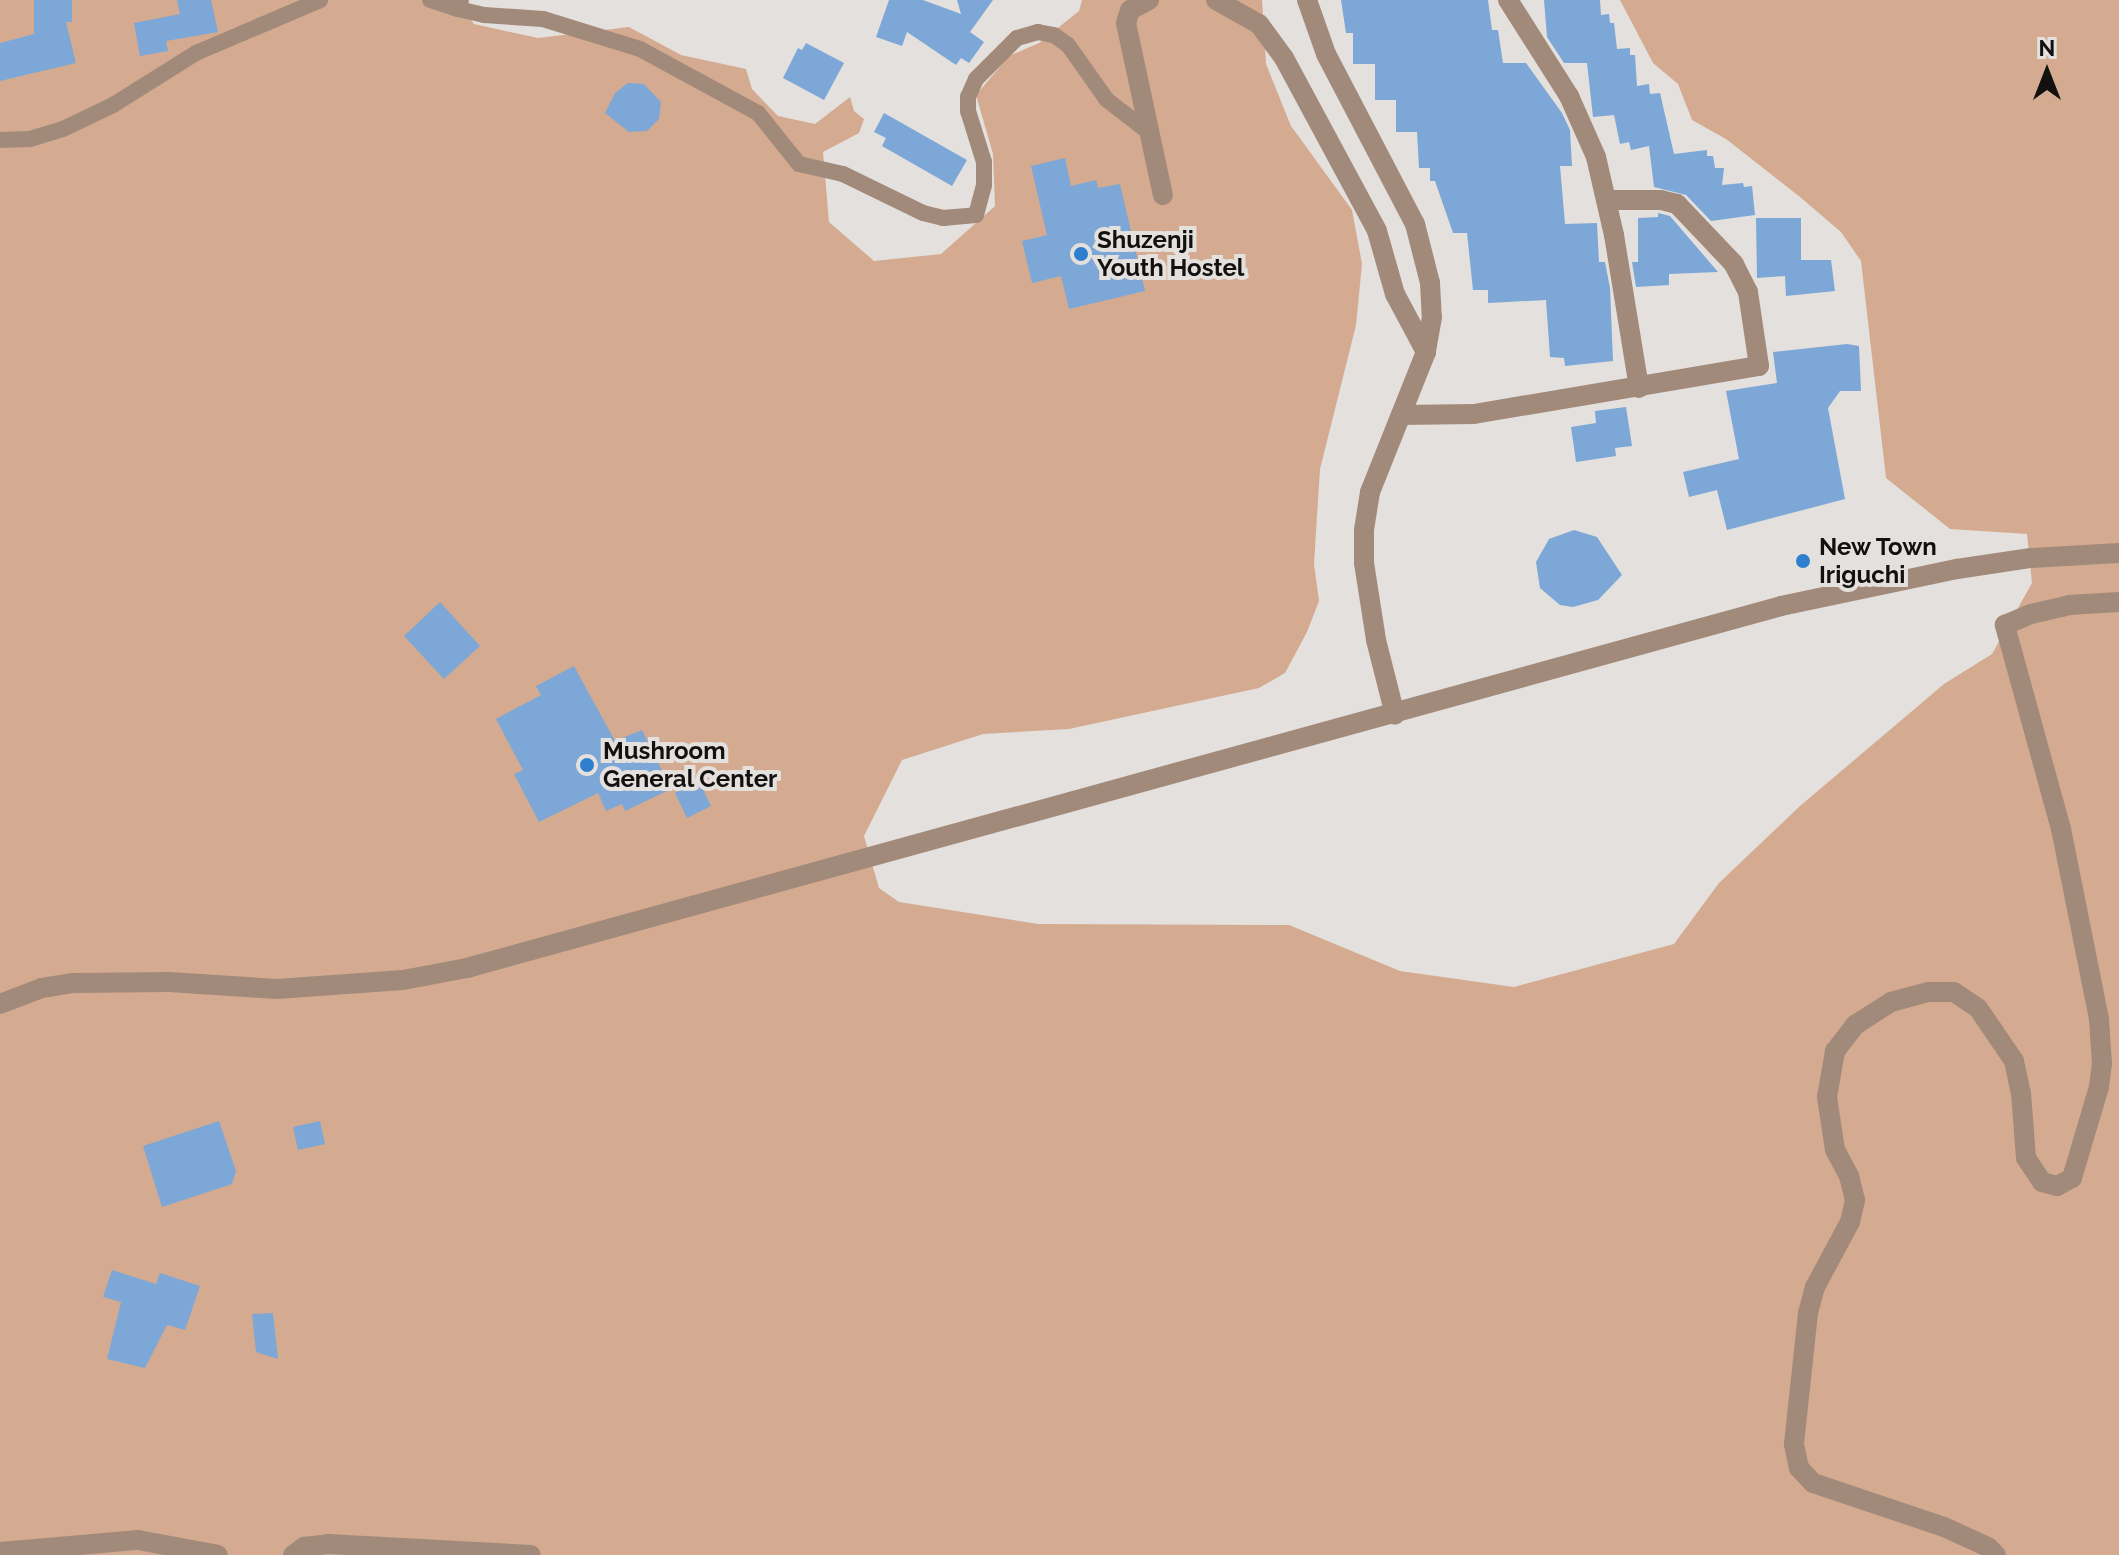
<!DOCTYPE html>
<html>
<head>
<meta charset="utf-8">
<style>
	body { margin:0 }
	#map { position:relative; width:2119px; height:1555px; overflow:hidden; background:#e4e0dd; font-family:Raleway,sans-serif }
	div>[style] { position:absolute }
	.green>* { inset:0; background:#d4ab90 }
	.building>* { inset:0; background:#7ca7d6 }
	.service>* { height:16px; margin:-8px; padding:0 8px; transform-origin:8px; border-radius:8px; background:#a28a7a }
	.minor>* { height:20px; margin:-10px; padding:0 10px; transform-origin:10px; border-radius:10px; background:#a28a7a }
	.tertiary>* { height:20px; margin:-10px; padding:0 10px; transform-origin:10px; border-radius:10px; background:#a28a7a }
	.dots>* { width:22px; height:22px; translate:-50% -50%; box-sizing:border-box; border:4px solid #e4e0dd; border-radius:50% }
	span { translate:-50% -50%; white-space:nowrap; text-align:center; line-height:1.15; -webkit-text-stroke:8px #e4e0dd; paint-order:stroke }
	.poi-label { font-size:24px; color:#121110; font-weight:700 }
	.left { translate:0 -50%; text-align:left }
	.north { position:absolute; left:2007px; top:32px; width:80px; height:80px; -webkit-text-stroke:6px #e4e0dd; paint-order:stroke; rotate:0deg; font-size:22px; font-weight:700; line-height:32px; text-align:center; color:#121110 }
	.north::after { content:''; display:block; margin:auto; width:28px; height:36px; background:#121110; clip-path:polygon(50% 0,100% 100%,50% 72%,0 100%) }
</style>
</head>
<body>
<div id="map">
	<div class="green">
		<div style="clip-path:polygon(0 0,457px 0,474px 24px,538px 38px,629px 27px,681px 55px,746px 69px,752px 89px,778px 116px,815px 124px,850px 97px,854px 111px,864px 119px,859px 133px,823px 152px,829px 222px,874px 261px,941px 254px,995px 206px,993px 154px,976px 95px,1009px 56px,1039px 43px,1079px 11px,1082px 0,1262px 0,1266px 64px,1291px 126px,1352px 210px,1362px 264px,1356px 325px,1320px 469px,1314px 564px,1319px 601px,1307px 632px,1285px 673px,1259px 688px,1069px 729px,983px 734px,902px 760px,864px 836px,879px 888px,899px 902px,1038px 924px,1289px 925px,1400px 971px,1514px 987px,1674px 944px,1719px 883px,1800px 806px,1944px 684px,1992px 654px,2032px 583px,2027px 534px,1950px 529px,1886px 478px,1861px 261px,1841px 232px,1800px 197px,1726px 139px,1692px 120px,1678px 84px,1653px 63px,1620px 0,2119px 0,2119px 1555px,0 1555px)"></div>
	</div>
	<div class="building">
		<div style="clip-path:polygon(34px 0,72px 0,72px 22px,66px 22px,76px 63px,0 81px,0 43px,34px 34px)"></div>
		<div style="clip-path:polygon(177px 0,211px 0,218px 32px,166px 41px,168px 51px,140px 56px,134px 23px,180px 14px)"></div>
		<div style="clip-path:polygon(889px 0,923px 0,961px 14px,957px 0,993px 0,970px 32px,984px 42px,969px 63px,961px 58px,956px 65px,907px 32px,902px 46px,876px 37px)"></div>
		<div style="clip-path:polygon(1341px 0,1488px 0,1492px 30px,1498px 30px,1503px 63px,1526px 63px,1562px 113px,1570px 130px,1572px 166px,1560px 166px,1565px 224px,1597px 223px,1599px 262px,1605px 262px,1610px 288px,1613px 361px,1565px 366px,1564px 358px,1550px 357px,1546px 300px,1488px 303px,1488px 290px,1473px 290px,1467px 233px,1453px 233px,1435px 181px,1430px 181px,1430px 168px,1419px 168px,1417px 132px,1396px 132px,1396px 100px,1375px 100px,1375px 64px,1353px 64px,1353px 33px,1346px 33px)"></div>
		<div style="clip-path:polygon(1544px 0,1600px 0,1601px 15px,1609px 14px,1610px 23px,1614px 23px,1617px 49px,1630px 48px,1630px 55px,1635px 55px,1637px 86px,1649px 84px,1650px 94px,1660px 93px,1674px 154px,1707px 150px,1707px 156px,1713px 156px,1715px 168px,1724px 168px,1722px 185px,1743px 183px,1744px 187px,1752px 186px,1755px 215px,1711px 221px,1686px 195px,1654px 187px,1649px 146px,1631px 150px,1629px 142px,1620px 144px,1614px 115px,1593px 117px,1587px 63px,1564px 63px,1547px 37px)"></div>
		<div style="clip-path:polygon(806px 43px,844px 63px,824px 100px,783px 78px,798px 48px,802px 50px)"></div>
		<div style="clip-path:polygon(628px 83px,644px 84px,661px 102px,659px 119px,647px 131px,629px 132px,605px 113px,615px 93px)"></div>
		<div style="clip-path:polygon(884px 113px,967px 160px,952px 186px,882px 146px,886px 138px,874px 132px)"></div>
		<div style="clip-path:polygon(1065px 158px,1071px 186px,1096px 180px,1098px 188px,1120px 184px,1145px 291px,1069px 309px,1061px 276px,1032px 283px,1022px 241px,1047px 235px,1031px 166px)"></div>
		<div style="clip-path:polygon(1658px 213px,1670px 216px,1718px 272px,1669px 274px,1669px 285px,1636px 287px,1632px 262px,1638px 262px,1638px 218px,1658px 217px)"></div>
		<div style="clip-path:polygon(1756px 218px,1801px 218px,1801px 260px,1831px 260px,1835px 291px,1786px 296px,1785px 276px,1757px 278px)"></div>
		<div style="clip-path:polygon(1847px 344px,1859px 346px,1861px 391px,1840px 391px,1828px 408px,1845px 499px,1727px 530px,1717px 490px,1689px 497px,1683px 472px,1739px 459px,1726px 391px,1777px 383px,1773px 352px)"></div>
		<div style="clip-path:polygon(1626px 407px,1632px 446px,1615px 448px,1616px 456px,1576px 462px,1571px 427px,1596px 423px,1595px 411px)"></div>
		<div style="clip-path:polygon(1574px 530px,1597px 537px,1622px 575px,1598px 600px,1573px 607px,1560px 605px,1540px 588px,1536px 562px,1549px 539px)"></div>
		<div style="clip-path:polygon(440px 602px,480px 646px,444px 679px,404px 636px)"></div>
		<div style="clip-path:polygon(574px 666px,615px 741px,642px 730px,671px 789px,625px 811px,622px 804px,606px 811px,598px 793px,539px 822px,514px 774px,523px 770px,496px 719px,541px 695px,536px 686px)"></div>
		<div style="clip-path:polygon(699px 781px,711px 806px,687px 818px,675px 793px)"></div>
		<div style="clip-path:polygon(219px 1121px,236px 1171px,232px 1184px,162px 1207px,143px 1146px)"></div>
		<div style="clip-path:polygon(320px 1121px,325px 1144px,298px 1150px,293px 1127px)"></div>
		<div style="clip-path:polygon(112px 1270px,156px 1284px,160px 1273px,200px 1286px,185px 1330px,167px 1325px,145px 1368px,107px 1359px,121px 1302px,103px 1297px)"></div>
		<div style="clip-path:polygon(273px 1313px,278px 1359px,256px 1352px,252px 1314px)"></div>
	</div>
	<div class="service">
		<div style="left:430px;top:0;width:29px;rotate:18deg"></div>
		<div style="left:458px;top:9px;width:9px;rotate:-72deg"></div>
		<div style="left:458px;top:9px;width:27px;rotate:13deg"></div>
		<div style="left:484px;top:15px;width:59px;rotate:3.9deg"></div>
		<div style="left:543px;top:19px;width:102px;rotate:17.2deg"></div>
		<div style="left:640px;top:49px;width:134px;rotate:28.5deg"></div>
		<div style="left:758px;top:113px;width:65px;rotate:51.2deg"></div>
		<div style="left:799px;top:164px;width:45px;rotate:12.8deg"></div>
		<div style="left:843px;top:174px;width:89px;rotate:26deg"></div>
		<div style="left:923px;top:213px;width:21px;rotate:14deg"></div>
		<div style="left:943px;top:218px;width:33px;rotate:-5deg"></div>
		<div style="left:976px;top:215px;width:31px;rotate:-75deg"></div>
		<div style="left:984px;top:185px;width:23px;rotate:-90deg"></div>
		<div style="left:984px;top:162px;width:53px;rotate:-107.4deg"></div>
		<div style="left:968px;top:111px;width:14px;rotate:-90deg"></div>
		<div style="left:968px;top:97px;width:20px;rotate:-66deg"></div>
		<div style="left:976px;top:79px;width:58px;rotate:-45deg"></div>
		<div style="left:1017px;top:38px;width:22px;rotate:-16deg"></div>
		<div style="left:1038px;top:32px;width:16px;rotate:11deg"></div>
		<div style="left:1054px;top:35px;width:17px;rotate:36deg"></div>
		<div style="left:1068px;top:45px;width:67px;rotate:54.7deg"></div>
		<div style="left:1107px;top:100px;width:54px;rotate:37.5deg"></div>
		<div style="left:0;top:140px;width:30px;rotate:-2deg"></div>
		<div style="left:30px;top:139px;width:34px;rotate:-17deg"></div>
		<div style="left:63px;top:129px;width:55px;rotate:-25.6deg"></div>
		<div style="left:113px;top:105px;width:98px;rotate:-32.1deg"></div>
		<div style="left:196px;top:53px;width:135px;rotate:-23.1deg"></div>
	</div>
	<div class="minor">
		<div style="left:1149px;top:0;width:21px;rotate:152deg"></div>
		<div style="left:1130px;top:10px;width:14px;rotate:107deg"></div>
		<div style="left:1126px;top:23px;width:176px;rotate:77.9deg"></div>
		<div style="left:1216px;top:0;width:49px;rotate:29.2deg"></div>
		<div style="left:1259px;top:24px;width:42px;rotate:53.7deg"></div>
		<div style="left:1284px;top:58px;width:196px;rotate:61.7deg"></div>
		<div style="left:1377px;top:231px;width:66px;rotate:74.1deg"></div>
		<div style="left:1395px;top:294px;width:66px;rotate:61.9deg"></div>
		<div style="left:1508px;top:0;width:114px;rotate:57.6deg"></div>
		<div style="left:1569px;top:96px;width:67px;rotate:66.1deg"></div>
		<div style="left:1596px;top:157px;width:80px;rotate:77deg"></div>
		<div style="left:1614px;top:235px;width:155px;rotate:80.7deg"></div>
		<div style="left:1401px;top:415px;width:73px;rotate:-0.8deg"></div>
		<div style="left:1474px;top:414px;width:289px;rotate:-9.6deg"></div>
		<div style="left:1759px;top:366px;width:75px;rotate:-98.5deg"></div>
		<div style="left:1748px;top:292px;width:31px;rotate:-117deg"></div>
		<div style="left:1734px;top:264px;width:83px;rotate:-133.5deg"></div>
		<div style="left:1677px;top:204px;width:16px;rotate:-166deg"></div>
		<div style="left:1661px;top:200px;width:54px;rotate:180deg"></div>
		<div style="left:0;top:1552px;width:139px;rotate:-5deg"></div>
		<div style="left:138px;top:1540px;width:81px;rotate:10.6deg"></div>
		<div style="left:293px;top:1555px;width:14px;rotate:-36deg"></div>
		<div style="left:304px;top:1547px;width:24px;rotate:-7deg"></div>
		<div style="left:328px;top:1544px;width:203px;rotate:3.1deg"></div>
		<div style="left:1996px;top:1555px;width:11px;rotate:-135deg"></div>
		<div style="left:1988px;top:1547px;width:48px;rotate:-155.6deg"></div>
		<div style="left:1944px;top:1527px;width:138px;rotate:-161.4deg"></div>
		<div style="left:1813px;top:1483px;width:21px;rotate:-133deg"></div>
		<div style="left:1799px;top:1468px;width:25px;rotate:-102deg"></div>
		<div style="left:1794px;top:1444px;width:132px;rotate:-83.9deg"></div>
		<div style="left:1808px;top:1313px;width:27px;rotate:-75deg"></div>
		<div style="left:1815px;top:1287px;width:74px;rotate:-61.7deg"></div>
		<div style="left:1850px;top:1222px;width:23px;rotate:-77deg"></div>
		<div style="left:1855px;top:1200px;width:25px;rotate:-104deg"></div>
		<div style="left:1849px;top:1176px;width:30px;rotate:-118deg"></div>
		<div style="left:1835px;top:1150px;width:54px;rotate:-98.6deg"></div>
		<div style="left:1827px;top:1097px;width:47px;rotate:-80.1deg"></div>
		<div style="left:1835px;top:1051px;width:33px;rotate:-52deg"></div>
		<div style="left:1855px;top:1025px;width:43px;rotate:-32.6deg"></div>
		<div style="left:1891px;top:1002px;width:39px;rotate:-15deg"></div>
		<div style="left:1929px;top:992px;width:25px"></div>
		<div style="left:1954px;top:992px;width:29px;rotate:34deg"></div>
		<div style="left:1978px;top:1008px;width:64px;rotate:55.8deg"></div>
		<div style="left:2014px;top:1061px;width:33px;rotate:78deg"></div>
		<div style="left:2021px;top:1093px;width:65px;rotate:85.6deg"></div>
		<div style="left:2026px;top:1158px;width:29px;rotate:56deg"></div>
		<div style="left:2042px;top:1182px;width:16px;rotate:15deg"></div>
		<div style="left:2057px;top:1186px;width:17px;rotate:-28deg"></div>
		<div style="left:2072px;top:1178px;width:95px;rotate:-73.5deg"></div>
		<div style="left:2099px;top:1087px;width:23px;rotate:-83deg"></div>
		<div style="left:2102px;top:1064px;width:45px;rotate:-93.8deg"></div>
		<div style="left:2099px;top:1019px;width:194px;rotate:-101.3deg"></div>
		<div style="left:2061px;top:829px;width:212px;rotate:-105.4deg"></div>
		<div style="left:2005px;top:625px;width:28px;rotate:-23deg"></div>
		<div style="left:2031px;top:614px;width:39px;rotate:-13deg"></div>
		<div style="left:2069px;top:605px;width:50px;rotate:-3.4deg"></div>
	</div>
	<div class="tertiary">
		<div style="left:1307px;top:0;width:57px;rotate:70.6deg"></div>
		<div style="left:1326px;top:54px;width:192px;rotate:62.4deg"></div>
		<div style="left:1415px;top:224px;width:61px;rotate:75.7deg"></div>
		<div style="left:1430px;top:283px;width:34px;rotate:87deg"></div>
		<div style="left:1432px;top:317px;width:36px;rotate:100deg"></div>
		<div style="left:1426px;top:352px;width:151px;rotate:111.8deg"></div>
		<div style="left:1370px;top:492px;width:38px;rotate:99deg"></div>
		<div style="left:1364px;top:530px;width:33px;rotate:90deg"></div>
		<div style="left:1364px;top:563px;width:78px;rotate:81.1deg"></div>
		<div style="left:1376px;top:640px;width:77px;rotate:75.8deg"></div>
		<div style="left:0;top:1004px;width:45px;rotate:-20.9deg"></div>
		<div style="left:42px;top:988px;width:32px;rotate:-9deg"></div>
		<div style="left:74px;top:983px;width:95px;rotate:-0.6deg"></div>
		<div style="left:169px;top:982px;width:108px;rotate:3.7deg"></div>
		<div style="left:277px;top:989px;width:126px;rotate:-4.1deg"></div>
		<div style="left:403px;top:980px;width:65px;rotate:-10.6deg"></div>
		<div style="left:467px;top:968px;width:1363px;rotate:-15.4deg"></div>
		<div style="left:1781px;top:606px;width:180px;rotate:-11.9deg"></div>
		<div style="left:1957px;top:569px;width:75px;rotate:-8.5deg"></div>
		<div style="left:2031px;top:558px;width:88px;rotate:-3.3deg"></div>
	</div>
	<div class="dots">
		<div style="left:1081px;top:254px;background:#2e7fce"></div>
		<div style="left:1803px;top:561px;background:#2e7fce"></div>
		<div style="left:587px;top:765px;background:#2e7fce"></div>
	</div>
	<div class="poi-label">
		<span class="left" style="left:1097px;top:254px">Shuzenji<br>Youth Hostel</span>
		<span class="left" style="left:1819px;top:561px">New Town<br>Iriguchi</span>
		<span class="left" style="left:603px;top:765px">Mushroom<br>General Center</span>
	</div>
	<div class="north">N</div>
</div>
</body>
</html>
